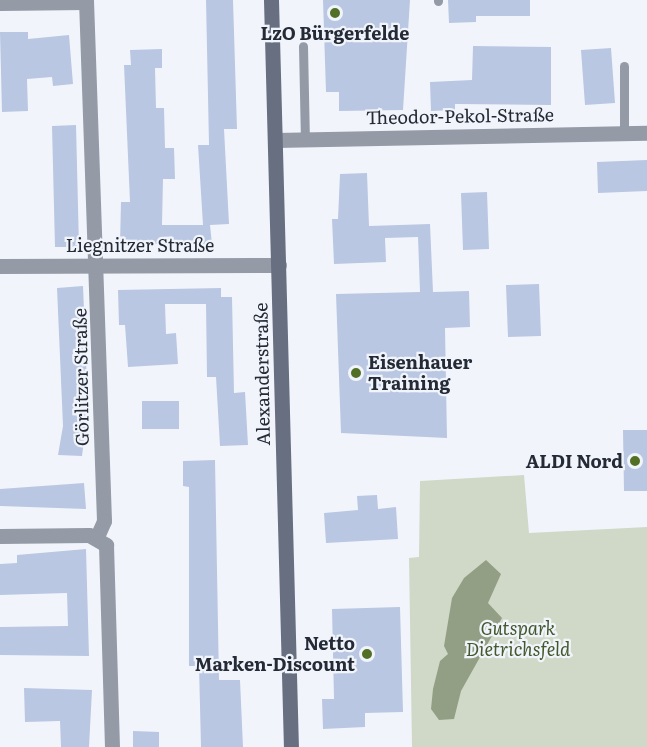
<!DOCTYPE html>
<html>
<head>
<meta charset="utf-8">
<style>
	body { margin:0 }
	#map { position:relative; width:647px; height:747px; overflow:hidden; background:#f1f5fb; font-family:Literata,serif }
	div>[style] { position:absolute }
	.green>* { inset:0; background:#d0d8c7 }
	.water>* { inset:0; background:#929f85 }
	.building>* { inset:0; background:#b9c7e2 }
	.service>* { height:9px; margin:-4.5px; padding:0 4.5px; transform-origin:4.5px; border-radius:4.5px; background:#949aa6 }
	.minor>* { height:15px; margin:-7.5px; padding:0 7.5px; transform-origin:7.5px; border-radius:7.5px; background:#949aa6 }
	.secondary>* { height:15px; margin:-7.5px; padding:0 7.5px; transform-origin:7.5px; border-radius:7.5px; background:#676f80 }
	.dots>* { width:16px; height:16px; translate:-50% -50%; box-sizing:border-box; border:3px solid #f1f5fb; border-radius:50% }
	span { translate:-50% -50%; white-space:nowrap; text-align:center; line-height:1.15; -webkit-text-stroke:4.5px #f1f5fb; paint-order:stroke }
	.poi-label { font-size:18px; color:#242b36; font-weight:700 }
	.left { translate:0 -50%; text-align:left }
	.right { translate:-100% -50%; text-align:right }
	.street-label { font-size:18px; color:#242b36 }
	.park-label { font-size:18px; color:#44582d; font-style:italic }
</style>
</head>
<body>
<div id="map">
	<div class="green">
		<div style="clip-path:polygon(524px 475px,529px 533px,647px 527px,647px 747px,412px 747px,409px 558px,419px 557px,420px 481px)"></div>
	</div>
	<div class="water">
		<div style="clip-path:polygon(486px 560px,501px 574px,488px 603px,502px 618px,461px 691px,454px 719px,439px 720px,431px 709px,433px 689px,440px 661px,448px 654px,444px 646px,452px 598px,464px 578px)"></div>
	</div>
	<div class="building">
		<div style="clip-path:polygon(206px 0,233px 0,237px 129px,224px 129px,229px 224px,210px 225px,212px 244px,120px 244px,121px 202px,130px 202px,124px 65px,131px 65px,130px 50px,162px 49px,162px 68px,155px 68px,156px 108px,164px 108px,165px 148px,174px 148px,175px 179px,163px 179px,162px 225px,203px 225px,198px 145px,209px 145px)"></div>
		<div style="clip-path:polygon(323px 0,410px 0,403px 110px,339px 111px,339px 92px,326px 92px)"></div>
		<div style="clip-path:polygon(448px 0,530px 0,530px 16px,476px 16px,476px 22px,449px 23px)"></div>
		<div style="clip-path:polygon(0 32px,28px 32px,28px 39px,69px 35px,73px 84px,53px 86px,52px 77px,27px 79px,28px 111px,2px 112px)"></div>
		<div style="clip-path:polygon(473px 46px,551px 47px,551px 105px,455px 104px,455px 110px,431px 111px,430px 82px,472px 80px)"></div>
		<div style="clip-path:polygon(611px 48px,615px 103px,585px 105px,581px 50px)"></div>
		<div style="clip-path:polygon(76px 125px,79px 247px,55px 247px,52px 126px)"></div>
		<div style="clip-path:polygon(647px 160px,647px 191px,598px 193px,597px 162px)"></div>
		<div style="clip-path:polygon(367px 173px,369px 226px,430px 224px,433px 292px,469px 291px,470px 327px,445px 328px,447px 438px,341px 433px,336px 294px,420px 292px,418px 237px,385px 238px,386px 262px,334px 264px,332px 219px,338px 219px,340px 174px)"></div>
		<div style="clip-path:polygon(487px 192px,489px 249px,463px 250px,461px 193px)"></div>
		<div style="clip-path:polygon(539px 284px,541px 336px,508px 337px,506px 285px)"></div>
		<div style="clip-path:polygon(83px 286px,88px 408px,82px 456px,58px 455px,63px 426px,57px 288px)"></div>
		<div style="clip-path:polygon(221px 288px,221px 297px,232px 297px,234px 393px,245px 392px,248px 445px,220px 446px,216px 377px,207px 377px,206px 304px,165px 304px,166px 334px,176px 333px,178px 364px,128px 367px,125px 325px,119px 325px,118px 290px)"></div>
		<div style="clip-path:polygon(142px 401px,179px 401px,179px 429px,142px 429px)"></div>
		<div style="clip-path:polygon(623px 430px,647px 430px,647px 491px,624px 491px)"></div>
		<div style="clip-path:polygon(215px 460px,219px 680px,240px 680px,243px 747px,201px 747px,199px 666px,189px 666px,189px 487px,183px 486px,183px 461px)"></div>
		<div style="clip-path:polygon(84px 483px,86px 509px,0 506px,0 489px)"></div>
		<div style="clip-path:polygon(377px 495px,378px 509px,396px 507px,398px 539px,326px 543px,324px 513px,358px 510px,357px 496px)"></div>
		<div style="clip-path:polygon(86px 549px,89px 656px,0 655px,0 627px,68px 626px,67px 593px,0 595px,0 564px,17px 563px,17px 555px)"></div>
		<div style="clip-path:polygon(400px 607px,403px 712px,365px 713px,365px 727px,323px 729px,322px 699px,334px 699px,332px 609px)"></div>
		<div style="clip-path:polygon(24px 688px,92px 690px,89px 747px,61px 747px,60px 721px,25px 722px)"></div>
		<div style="clip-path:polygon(133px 731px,159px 732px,159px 747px,133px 747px)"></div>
	</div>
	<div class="service">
		<div style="left:438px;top:0;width:1px;rotate:90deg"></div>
		<div style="left:303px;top:46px;width:93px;rotate:88.8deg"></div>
		<div style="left:624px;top:133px;width:67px;rotate:-90deg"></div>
	</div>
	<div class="minor">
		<div style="left:86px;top:0;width:521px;rotate:88.02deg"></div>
		<div style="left:104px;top:521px;width:17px;rotate:114deg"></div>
		<div style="left:0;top:3px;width:85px;rotate:-0.7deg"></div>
		<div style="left:275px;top:140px;width:372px;rotate:-1.1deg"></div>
		<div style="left:0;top:266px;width:279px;rotate:-0.2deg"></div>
		<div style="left:0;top:536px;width:89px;rotate:-0.6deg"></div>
		<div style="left:89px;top:535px;width:20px;rotate:30deg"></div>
		<div style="left:106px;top:545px;width:202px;rotate:88.3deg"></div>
	</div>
	<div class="secondary">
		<div style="left:271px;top:0;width:747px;rotate:88.47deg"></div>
	</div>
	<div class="dots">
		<div style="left:335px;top:13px;background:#517026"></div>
		<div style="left:356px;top:373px;background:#517026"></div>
		<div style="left:635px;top:461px;background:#517026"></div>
		<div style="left:367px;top:654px;background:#517026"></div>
	</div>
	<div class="poi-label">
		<span style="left:335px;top:33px">LzO Bürgerfelde</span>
		<span class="left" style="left:368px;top:373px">Eisenhauer<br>Training</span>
		<span class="right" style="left:623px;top:461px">ALDI Nord</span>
		<span class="right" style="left:355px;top:654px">Netto<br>Marken-Discount</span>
	</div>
	<div class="street-label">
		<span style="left:460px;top:116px;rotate:-1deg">Theodor-Pekol-Straße</span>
		<span style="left:140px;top:245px">Liegnitzer Straße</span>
		<span style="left:262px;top:374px;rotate:-91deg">Alexanderstraße</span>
		<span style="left:81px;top:377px;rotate:-91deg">Görlitzer Straße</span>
	</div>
	<div class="park-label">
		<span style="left:518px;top:639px">Gutspark<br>Dietrichsfeld</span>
	</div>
</div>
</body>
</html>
